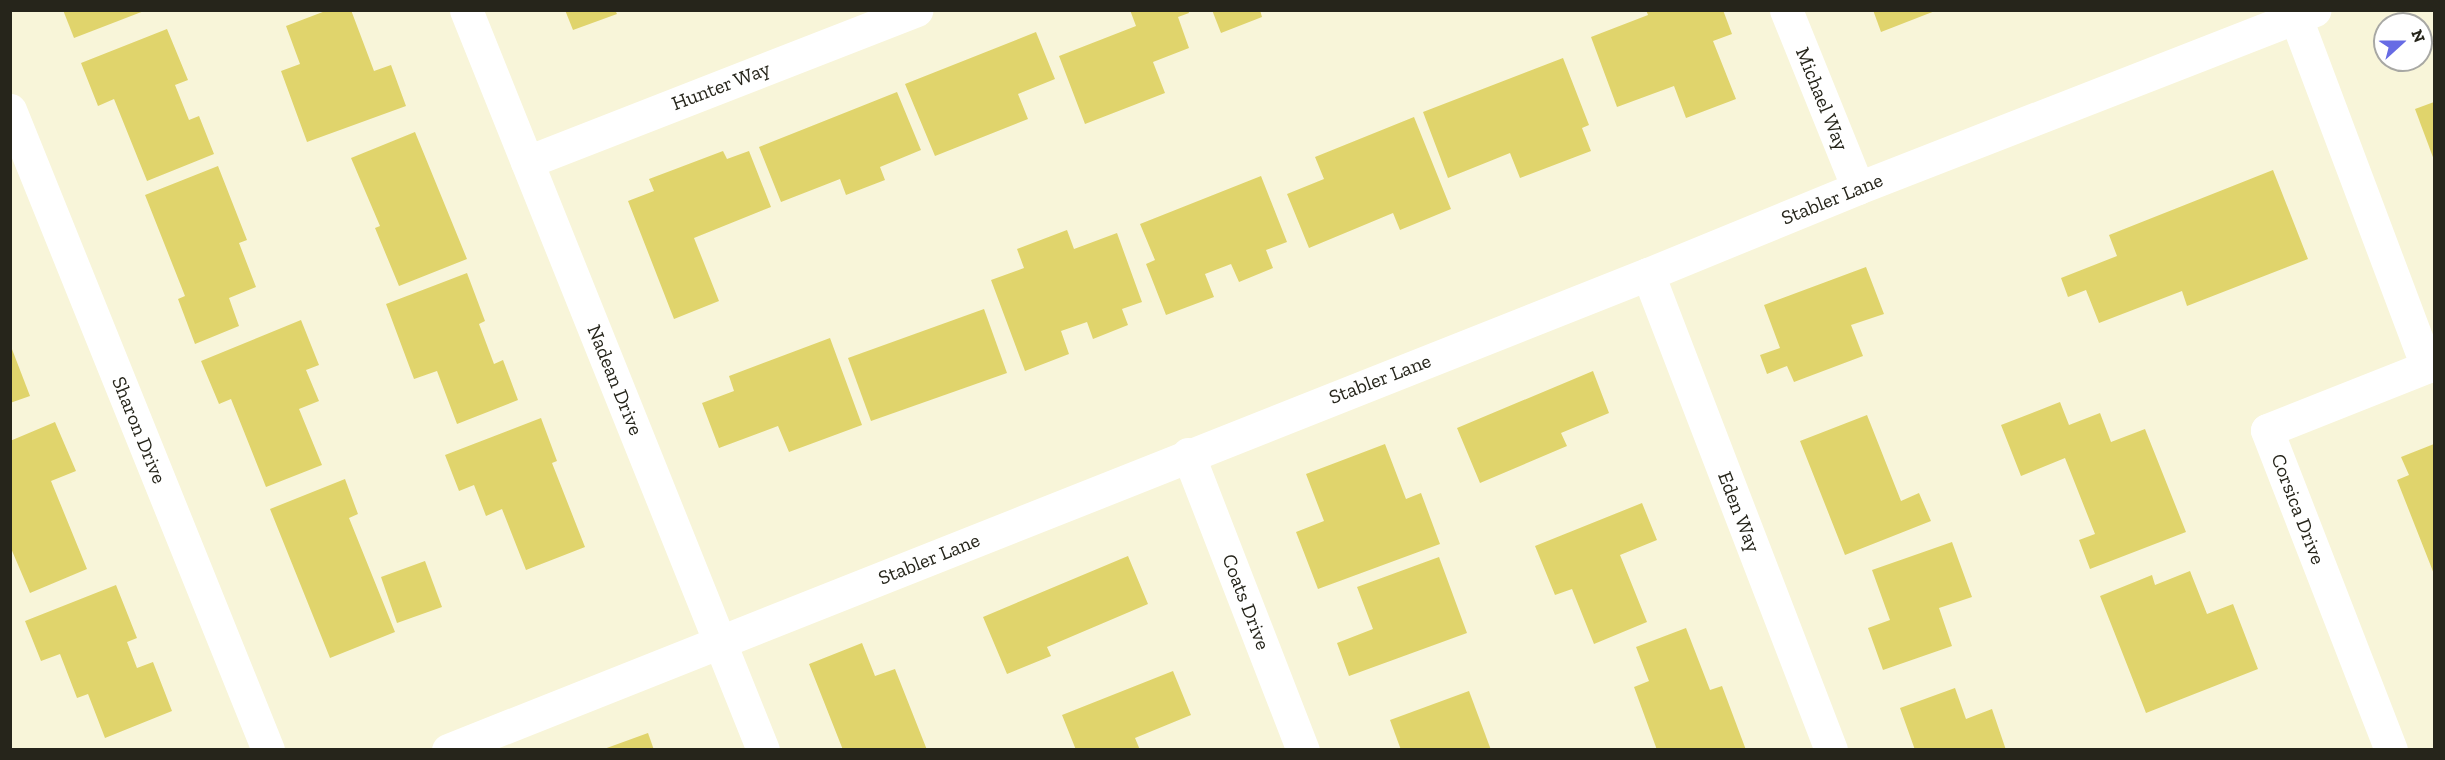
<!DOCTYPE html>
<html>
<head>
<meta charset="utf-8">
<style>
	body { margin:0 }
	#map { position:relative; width:2445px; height:760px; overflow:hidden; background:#f8f5d9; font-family:"Zilla Slab",serif }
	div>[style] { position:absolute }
	.building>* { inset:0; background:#e0d46c }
	.street>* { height:33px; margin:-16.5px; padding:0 16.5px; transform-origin:16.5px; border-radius:16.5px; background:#fff }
	.secondary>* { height:33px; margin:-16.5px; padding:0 16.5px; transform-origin:16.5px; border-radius:16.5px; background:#fff }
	span { translate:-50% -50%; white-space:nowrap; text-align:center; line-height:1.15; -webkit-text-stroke:5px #fff; paint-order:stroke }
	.street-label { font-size:20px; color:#26251b }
	.frame { position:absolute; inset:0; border:12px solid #26251b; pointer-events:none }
	.north { position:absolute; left:2373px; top:12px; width:60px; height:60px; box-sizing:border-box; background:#fff; border:2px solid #a8a8a4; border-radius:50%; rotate:69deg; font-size:16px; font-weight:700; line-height:24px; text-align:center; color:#26251b }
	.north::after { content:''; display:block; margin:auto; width:21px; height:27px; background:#676be4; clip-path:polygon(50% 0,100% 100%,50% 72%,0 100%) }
</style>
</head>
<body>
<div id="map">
	<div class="building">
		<div style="clip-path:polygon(63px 10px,144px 10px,144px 11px,74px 38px)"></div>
		<div style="clip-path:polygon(328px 10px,351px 10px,374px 71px,391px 65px,406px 106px,307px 142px,281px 71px,300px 64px,286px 26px)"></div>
		<div style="clip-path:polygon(565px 10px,615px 10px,617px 14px,573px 30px)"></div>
		<div style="clip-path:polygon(1130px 10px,1188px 10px,1189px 13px,1178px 17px,1189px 48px,1153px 62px,1165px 93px,1085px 124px,1059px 56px,1136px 26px)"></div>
		<div style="clip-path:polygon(1212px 10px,1260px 10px,1262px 17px,1221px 33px)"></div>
		<div style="clip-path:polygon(1646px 10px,1723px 10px,1732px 34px,1713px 41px,1736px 99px,1686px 118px,1674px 86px,1617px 107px,1591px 37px,1648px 15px)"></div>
		<div style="clip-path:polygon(1873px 10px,1935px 10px,1935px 11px,1881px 32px)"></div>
		<div style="clip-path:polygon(167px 29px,188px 80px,175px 85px,189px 120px,199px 116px,214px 154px,147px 181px,114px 99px,98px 106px,81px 63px)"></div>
		<div style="clip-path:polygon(1036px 32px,1055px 79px,1018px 94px,1028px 119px,935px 156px,905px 84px)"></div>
		<div style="clip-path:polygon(1563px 58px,1589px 125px,1582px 128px,1591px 151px,1520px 178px,1510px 153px,1448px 178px,1423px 112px)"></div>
		<div style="clip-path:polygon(897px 92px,921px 150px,880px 167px,885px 180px,846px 195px,840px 179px,781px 202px,759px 147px)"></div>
		<div style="clip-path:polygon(2434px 102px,2434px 160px,2415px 109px)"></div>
		<div style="clip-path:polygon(1414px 117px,1451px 209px,1400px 230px,1393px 213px,1309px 248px,1287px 194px,1324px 179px,1315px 157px)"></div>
		<div style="clip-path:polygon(415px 132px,467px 259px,399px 286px,375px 228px,380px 226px,351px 158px)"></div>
		<div style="clip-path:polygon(723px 151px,727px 159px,749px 151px,771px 207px,694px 238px,719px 301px,674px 319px,628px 201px,654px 191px,649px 179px)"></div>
		<div style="clip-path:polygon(218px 166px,247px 240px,239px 243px,256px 287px,229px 298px,239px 326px,195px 344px,178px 299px,185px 296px,145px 195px)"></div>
		<div style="clip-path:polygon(2273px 170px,2308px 259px,2187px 306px,2182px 291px,2099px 323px,2086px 290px,2068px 297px,2061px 278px,2117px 256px,2109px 235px)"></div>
		<div style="clip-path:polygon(1261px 176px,1287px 242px,1266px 250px,1273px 268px,1239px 282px,1231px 264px,1205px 274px,1214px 297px,1166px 315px,1146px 264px,1155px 260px,1140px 224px)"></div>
		<div style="clip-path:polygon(1067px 230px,1074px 249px,1117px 233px,1142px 302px,1122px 309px,1128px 325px,1093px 339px,1087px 322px,1061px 331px,1069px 354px,1025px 371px,991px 280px,1024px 268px,1017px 249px)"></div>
		<div style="clip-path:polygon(1866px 267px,1884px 314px,1851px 325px,1863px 356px,1794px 382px,1787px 366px,1767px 374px,1760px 355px,1780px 348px,1764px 305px)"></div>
		<div style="clip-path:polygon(467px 273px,485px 321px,479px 324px,494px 364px,503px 360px,518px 400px,457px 424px,437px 371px,414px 379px,386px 304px)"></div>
		<div style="clip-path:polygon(984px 309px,1007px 373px,871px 421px,848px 358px)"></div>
		<div style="clip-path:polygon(301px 320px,319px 365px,306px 370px,319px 401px,299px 409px,322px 465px,266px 487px,231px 399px,219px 404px,201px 361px)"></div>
		<div style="clip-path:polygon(830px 338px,862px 425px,789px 452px,778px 426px,719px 448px,702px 403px,734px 391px,729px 376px)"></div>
		<div style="clip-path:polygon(10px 344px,30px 396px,10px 403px)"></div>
		<div style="clip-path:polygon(1593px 371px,1609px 413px,1561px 433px,1567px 446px,1480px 483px,1457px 428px)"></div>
		<div style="clip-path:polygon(2060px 402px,2069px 425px,2100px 413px,2111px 442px,2145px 429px,2186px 532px,2090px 569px,2079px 540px,2095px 534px,2065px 458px,2021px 476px,2001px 425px)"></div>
		<div style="clip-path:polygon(1867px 415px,1901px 501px,1919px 493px,1931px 521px,1845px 555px,1800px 441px)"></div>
		<div style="clip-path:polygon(541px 418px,557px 461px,552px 463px,585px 547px,526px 570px,502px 509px,486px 516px,474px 485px,459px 491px,445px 455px)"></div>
		<div style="clip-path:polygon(55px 422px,76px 471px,51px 481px,87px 569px,30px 593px,10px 546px,10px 441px)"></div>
		<div style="clip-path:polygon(1385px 444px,1406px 499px,1421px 493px,1440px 544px,1318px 589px,1296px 532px,1324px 521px,1306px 474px)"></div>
		<div style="clip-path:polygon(2434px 444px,2434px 574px,2397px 480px,2409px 475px,2401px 457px)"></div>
		<div style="clip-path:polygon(345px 479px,358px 514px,349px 518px,395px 632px,330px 658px,270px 509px)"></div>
		<div style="clip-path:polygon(1642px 503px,1657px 540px,1620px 555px,1647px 622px,1594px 644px,1572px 589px,1555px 595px,1535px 546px)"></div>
		<div style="clip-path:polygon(1952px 542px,1972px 597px,1939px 608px,1952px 646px,1883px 670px,1868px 628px,1890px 620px,1872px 570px)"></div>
		<div style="clip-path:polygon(1128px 556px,1148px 604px,1047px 647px,1051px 656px,1007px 674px,983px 617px)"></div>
		<div style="clip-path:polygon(1439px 557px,1467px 633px,1349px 676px,1337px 643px,1373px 629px,1357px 587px)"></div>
		<div style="clip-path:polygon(425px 561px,442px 607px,397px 623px,381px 577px)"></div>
		<div style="clip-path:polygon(2190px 571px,2207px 614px,2233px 604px,2258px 669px,2146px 713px,2100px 596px,2152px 575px,2155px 585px)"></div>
		<div style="clip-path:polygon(116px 585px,137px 638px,127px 642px,137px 668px,153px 662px,172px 711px,105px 738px,88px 694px,77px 698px,60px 654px,41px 661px,25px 621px)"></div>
		<div style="clip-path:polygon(1686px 628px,1710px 690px,1722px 686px,1746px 750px,1657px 750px,1634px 687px,1649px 681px,1636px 647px)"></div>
		<div style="clip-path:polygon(862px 643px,875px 676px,895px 669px,927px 750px,843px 750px,809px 664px)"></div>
		<div style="clip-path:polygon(1173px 671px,1191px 715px,1135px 738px,1140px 750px,1076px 750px,1062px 715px)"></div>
		<div style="clip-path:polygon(1955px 688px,1966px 719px,1992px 709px,2006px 750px,1915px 750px,1900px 708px)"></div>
		<div style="clip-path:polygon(1469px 691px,1491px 750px,1401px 750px,1390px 720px)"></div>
		<div style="clip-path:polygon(648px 733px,654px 750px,605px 750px,604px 749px)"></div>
	</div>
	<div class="street">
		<div style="left:466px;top:10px;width:797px;rotate:68.13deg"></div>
		<div style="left:1786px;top:10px;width:192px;rotate:68deg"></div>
		<div style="left:2293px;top:10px;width:381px;rotate:69.4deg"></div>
		<div style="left:10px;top:110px;width:690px;rotate:68.04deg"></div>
		<div style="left:527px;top:162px;width:418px;rotate:-21.3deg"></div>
		<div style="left:1648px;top:274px;width:510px;rotate:68.97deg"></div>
		<div style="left:1188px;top:454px;width:318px;rotate:68.8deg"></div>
		<div style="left:2391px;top:750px;width:343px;rotate:-111.2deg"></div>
		<div style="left:2267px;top:430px;width:180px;rotate:-21.6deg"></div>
	</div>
	<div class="secondary">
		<div style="left:448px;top:750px;width:1291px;rotate:-21.64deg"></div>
		<div style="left:1648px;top:274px;width:227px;rotate:-22.3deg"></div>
		<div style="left:1858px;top:188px;width:490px;rotate:-21.3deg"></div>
	</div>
	<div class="street-label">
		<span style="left:721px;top:86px;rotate:-21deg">Hunter Way</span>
		<span style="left:1822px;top:99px;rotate:68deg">Michael Way</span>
		<span style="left:1832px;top:199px;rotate:-22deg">Stabler Lane</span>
		<span style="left:1380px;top:379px;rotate:-21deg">Stabler Lane</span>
		<span style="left:615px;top:380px;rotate:68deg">Nadean Drive</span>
		<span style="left:139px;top:430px;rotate:68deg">Sharon Drive</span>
		<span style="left:2298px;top:509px;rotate:69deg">Corsica Drive</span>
		<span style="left:1739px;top:512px;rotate:69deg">Eden Way</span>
		<span style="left:929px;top:559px;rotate:-22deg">Stabler Lane</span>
		<span style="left:1246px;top:602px;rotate:69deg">Coats Drive</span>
	</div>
	<div class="frame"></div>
	<div class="north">N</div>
</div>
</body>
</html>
